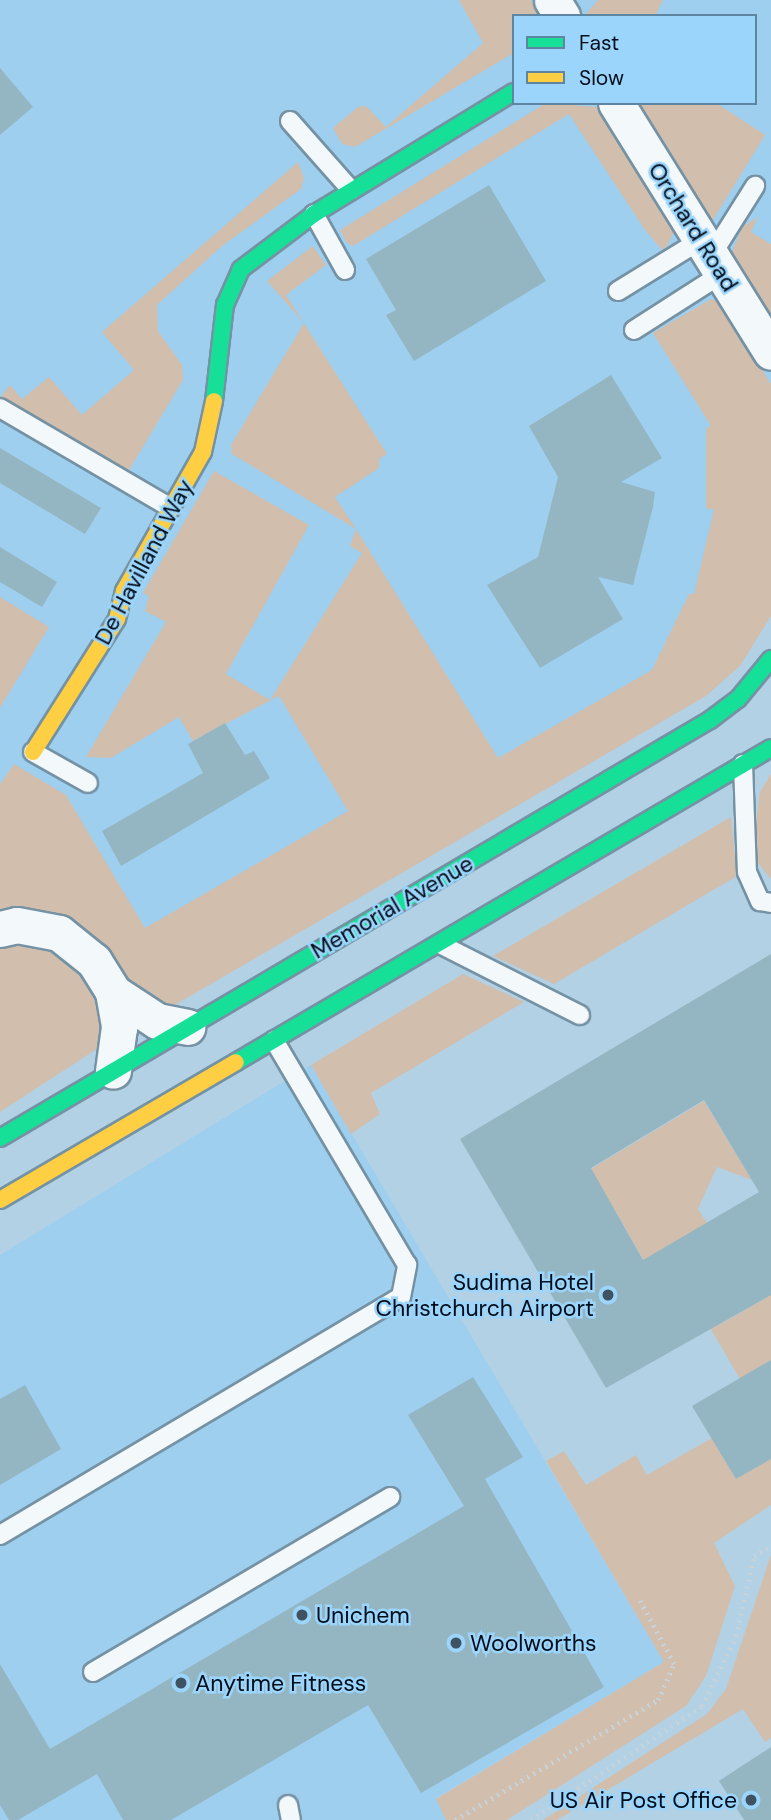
<!DOCTYPE html>
<html>
<head>
<meta charset="utf-8">
<style>
	body { margin:0 }
	#map { position:relative; width:771px; height:1820px; overflow:hidden; background:#b2d1e5; font-family:"DM Sans",sans-serif }
	div>[style] { position:absolute }
	.built>* { inset:0; background:#9ecfef }
	.green>* { inset:0; background:#d1bead }
	.building>* { inset:0; background:#94b6c3 }
	.path>* { height:4.5px; margin-top:-2.25px; transform-origin:0; background:repeating-linear-gradient(90deg,#c8d2d9 0 2px,transparent 0 7px) }
	.roads { filter:drop-shadow(2px 0 #7592a4) drop-shadow(-2px 0 #7592a4) drop-shadow(0 2px #7592a4) drop-shadow(0 -2px #7592a4) }
	.lane>* { height:18px; margin:-9px; padding:0 9px; transform-origin:9px; border-radius:9px; background:#f3f8fb }
	.street>* { height:35px; margin:-17.5px; padding:0 17.5px; transform-origin:17.5px; border-radius:17.5px; background:#f3f8fb }
	.fast>* { height:16px; margin:-8px; padding:0 8px; transform-origin:8px; border-radius:8px; background:#16e098 }
	.slow>* { height:16px; margin:-8px; padding:0 8px; transform-origin:8px; border-radius:8px; background:#ffcf43 }
	.dots>* { width:19px; height:19px; translate:-50% -50%; box-sizing:border-box; border:4px solid #9cd5fb; border-radius:50% }
	span { translate:-50% -50%; white-space:nowrap; text-align:center; line-height:1.15; -webkit-text-stroke:5px #9cd5fb; paint-order:stroke }
	.street-label { font-size:23px; color:#000d1a }
	.poi-label { font-size:23px; color:#000d1a }
	.right { translate:-100% -50%; text-align:right }
	.left { translate:0 -50%; text-align:left }
	.legend { position:absolute; left:512px; top:14px; width:245px; height:91px; box-sizing:border-box; background:#9cd5fb; border:2px solid #5e85a1; margin:0; padding:9px 12px; list-style:none; font-size:21px; color:#000d1a }
	.legend li { display:flex; align-items:center; gap:14px; height:35px }
	.legend b { width:35px; border:2px solid #5e85a1 }
</style>
</head>
<body>
<div id="map">
	<div class="built">
		<div style="clip-path:polygon(evenodd,0 0,771px 0,771px 596px,0 1107px,0 0,514px 16px,755px 16px,755px 103px,514px 103px,514px 16px)"></div>
		<div style="clip-path:polygon(311px 1065px,664px 1662px,436px 1798px,446px 1820px,0 1820px,0 1255px)"></div>
	</div>
	<div class="green">
		<div style="clip-path:polygon(459px 0,531px 0,539px 16px,514px 16px,514px 53px,355px 147px,342px 144px,333px 128px,358px 107px,366px 106px,386px 127px,483px 43px)"></div>
		<div style="clip-path:polygon(598px 0,663px 0,655px 16px,584px 16px)"></div>
		<div style="clip-path:polygon(546px 103px,598px 107px,675px 230px,667px 246px,662px 250px,645px 230px,569px 114px,353px 246px,347px 243px,340px 230px)"></div>
		<div style="clip-path:polygon(635px 103px,716px 103px,765px 135px,713px 220px,706px 216px)"></div>
		<div style="clip-path:polygon(298px 162px,304px 178px,301px 189px,222px 246px,157px 305px,158px 331px,182px 365px,183px 380px,128px 472px,0 398px,10px 385px,22px 399px,49px 377px,82px 415px,134px 370px,102px 332px)"></div>
		<div style="clip-path:polygon(758px 217px,751px 232px,771px 244px,771px 319px,731px 254px,743px 226px)"></div>
		<div style="clip-path:polygon(313px 246px,326px 265px,286px 295px,387px 454px,379px 459px,379px 468px,335px 497px,356px 529px,498px 758px,652px 670px,689px 594px,694px 594px,714px 510px,706px 508px,706px 428px,711px 426px,653px 333px,711px 299px,720px 302px,771px 384px,771px 616px,740px 666px,706px 696px,168px 1009px,133px 992px,105px 946px,78px 924px,42px 910px,0 910px,0 784px,14px 764px,66px 795px,145px 928px,348px 811px,279px 696px,193px 741px,179px 717px,111px 758px,86px 757px,166px 622px,145px 611px,149px 596px,143px 593px,214px 471px,309px 525px,226px 674px,270px 700px,362px 553px,350px 546px,356px 529px,232px 454px,231px 445px,304px 323px,267px 281px)"></div>
		<div style="clip-path:polygon(0 597px,49px 627px,0 708px)"></div>
		<div style="clip-path:polygon(771px 774px,771px 879px,758px 863px,754px 836px,760px 792px)"></div>
		<div style="clip-path:polygon(731px 817px,737px 876px,554px 984px,493px 956px)"></div>
		<div style="clip-path:polygon(14px 942px,51px 948px,78px 966px,103px 1006px,103px 1045px,0 1112px,0 946px)"></div>
		<div style="clip-path:polygon(463px 974px,524px 1002px,371px 1093px,380px 1114px,351px 1134px,311px 1065px)"></div>
		<div style="clip-path:polygon(704px 1101px,752px 1180px,717px 1167px,698px 1209px,707px 1223px,662px 1292px,610px 1202px,586px 1216px,509px 1218px)"></div>
		<div style="clip-path:polygon(771px 1295px,771px 1361px,740px 1379px,699px 1309px,706px 1305px,719px 1325px)"></div>
		<div style="clip-path:polygon(712px 1438px,736px 1479px,771px 1459px,771px 1505px,714px 1543px,735px 1586px,706px 1676px,686px 1706px,507px 1820px,446px 1820px,436px 1799px,664px 1662px,546px 1461px,564px 1451px,586px 1485px,636px 1455px,647px 1475px)"></div>
		<div style="clip-path:polygon(771px 1555px,771px 1738px,765px 1742px,743px 1709px,557px 1820px,543px 1820px,707px 1714px,726px 1689px)"></div>
	</div>
	<div class="building">
		<div style="clip-path:polygon(0 68px,33px 107px,0 135px)"></div>
		<div style="clip-path:polygon(489px 185px,546px 281px,414px 361px,386px 315px,396px 310px,366px 259px)"></div>
		<div style="clip-path:polygon(611px 375px,662px 458px,621px 482px,655px 492px,653px 507px,633px 585px,598px 577px,623px 619px,540px 668px,487px 585px,538px 557px,558px 477px,529px 426px)"></div>
		<div style="clip-path:polygon(0 448px,101px 508px,85px 534px,0 483px)"></div>
		<div style="clip-path:polygon(0 547px,57px 582px,42px 607px,0 582px)"></div>
		<div style="clip-path:polygon(225px 723px,245px 755px,254px 751px,270px 778px,121px 866px,102px 831px,203px 773px,188px 744px)"></div>
		<div style="clip-path:polygon(evenodd,771px 954px,771px 1295px,606px 1388px,460px 1139px,771px 954px,704px 1100px,759px 1192px,643px 1260px,591px 1168px,704px 1100px)"></div>
		<div style="clip-path:polygon(771px 1360px,771px 1459px,736px 1479px,692px 1406px)"></div>
		<div style="clip-path:polygon(473px 1377px,523px 1457px,485px 1479px,604px 1687px,421px 1793px,368px 1705px,171px 1820px,123px 1820px,97px 1774px,18px 1820px,9px 1820px,0 1805px,0 1664px,50px 1749px,464px 1506px,408px 1415px)"></div>
		<div style="clip-path:polygon(25px 1385px,61px 1449px,0 1485px,0 1399px)"></div>
		<div style="clip-path:polygon(771px 1747px,771px 1820px,744px 1820px,719px 1781px)"></div>
	</div>
	<div class="path">
		<div style="left:455px;top:1820px;width:236px;rotate:-30.6deg"></div>
		<div style="left:658px;top:1700px;width:39px;rotate:-66deg"></div>
		<div style="left:674px;top:1664px;width:72px;rotate:-118.4deg"></div>
		<div style="left:531px;top:1820px;width:206px;rotate:-33.7deg"></div>
		<div style="left:702px;top:1706px;width:78px;rotate:-64.1deg"></div>
		<div style="left:736px;top:1636px;width:82px;rotate:-77.3deg"></div>
		<div style="left:754px;top:1556px;width:20px;rotate:-30deg"></div>
	</div>
	<div class="roads">
		<div class="lane">
			<div style="left:290px;top:121px;width:92px;rotate:48.5deg"></div>
			<div style="left:314px;top:214px;width:64px;rotate:61deg"></div>
			<div style="left:711px;top:256px;width:83px;rotate:-57.8deg"></div>
			<div style="left:618px;top:291px;width:97px;rotate:-31.6deg"></div>
			<div style="left:634px;top:330px;width:106px;rotate:-32.6deg"></div>
			<div style="left:0;top:408px;width:198px;rotate:30.3deg"></div>
			<div style="left:33px;top:752px;width:63px;rotate:29.4deg"></div>
			<div style="left:743px;top:764px;width:108px;rotate:87.9deg"></div>
			<div style="left:747px;top:872px;width:32px;rotate:66deg"></div>
			<div style="left:760px;top:901px;width:11px;rotate:10deg"></div>
			<div style="left:440px;top:944px;width:157px;rotate:26.9deg"></div>
			<div style="left:0;top:1535px;width:466px;rotate:-30.7deg"></div>
			<div style="left:401px;top:1297px;width:33px;rotate:-79deg"></div>
			<div style="left:407px;top:1265px;width:261px;rotate:-120.6deg"></div>
			<div style="left:93px;top:1672px;width:345px;rotate:-30.5deg"></div>
			<div style="left:288px;top:1805px;width:15px;rotate:79deg"></div>
		</div>
		<div class="street">
			<div style="left:552px;top:0;width:19px;rotate:58deg"></div>
			<div style="left:616px;top:103px;width:293px;rotate:58.1deg"></div>
			<div style="left:0;top:929px;width:17px;rotate:-13deg"></div>
			<div style="left:17px;top:925px;width:43px;rotate:10.8deg"></div>
			<div style="left:59px;top:933px;width:45px;rotate:38.7deg"></div>
			<div style="left:94px;top:961px;width:36px;rotate:58deg"></div>
			<div style="left:113px;top:992px;width:36px;rotate:80deg"></div>
			<div style="left:119px;top:1027px;width:44px;rotate:97.8deg"></div>
			<div style="left:113px;top:992px;width:53px;rotate:33.4deg"></div>
			<div style="left:157px;top:1021px;width:31px;rotate:11deg"></div>
		</div>
		<div class="fast">
			<div style="left:214px;top:401px;width:97px;rotate:-83.5deg"></div>
			<div style="left:225px;top:305px;width:39px;rotate:-66deg"></div>
			<div style="left:241px;top:269px;width:91px;rotate:-37deg"></div>
			<div style="left:314px;top:214px;width:234px;rotate:-31.4deg"></div>
			<div style="left:236px;top:1062px;width:620px;rotate:-30.41deg"></div>
			<div style="left:0;top:1138px;width:824px;rotate:-30.49deg"></div>
			<div style="left:710px;top:720px;width:35px;rotate:-37deg"></div>
			<div style="left:738px;top:699px;width:52px;rotate:-50.5deg"></div>
		</div>
		<div class="slow">
			<div style="left:33px;top:752px;width:157px;rotate:-57.7deg"></div>
			<div style="left:117px;top:619px;width:29px;rotate:-76deg"></div>
			<div style="left:124px;top:591px;width:160px;rotate:-60.4deg"></div>
			<div style="left:203px;top:452px;width:52px;rotate:-77.8deg"></div>
			<div style="left:0;top:1200px;width:273px;rotate:-30.3deg"></div>
		</div>
	</div>
	<div class="dots">
		<div style="left:608px;top:1295px;background:#3e5261"></div>
		<div style="left:302px;top:1615px;background:#3e5261"></div>
		<div style="left:456px;top:1643px;background:#3e5261"></div>
		<div style="left:181px;top:1683px;background:#3e5261"></div>
		<div style="left:751px;top:1800px;background:#3e5261"></div>
	</div>
	<div class="street-label">
		<span style="left:693px;top:227px;rotate:58deg">Orchard Road</span>
		<span style="left:144px;top:562px;rotate:-62deg">De Havilland Way</span>
		<span style="left:392px;top:907px;rotate:-30deg">Memorial Avenue</span>
	</div>
	<div class="poi-label">
		<span class="right" style="left:594px;top:1295px">Sudima Hotel<br>Christchurch Airport</span>
		<span class="left" style="left:316px;top:1615px">Unichem</span>
		<span class="left" style="left:470px;top:1643px">Woolworths</span>
		<span class="left" style="left:195px;top:1683px">Anytime Fitness</span>
		<span class="right" style="left:737px;top:1800px">US Air Post Office</span>
	</div>
	<ul class="legend">
	<li><b style="height:9px;background:#16e098"></b>Fast</li>
	<li><b style="height:9px;background:#ffcf43"></b>Slow</li>
	</ul>
</div>
</body>
</html>
